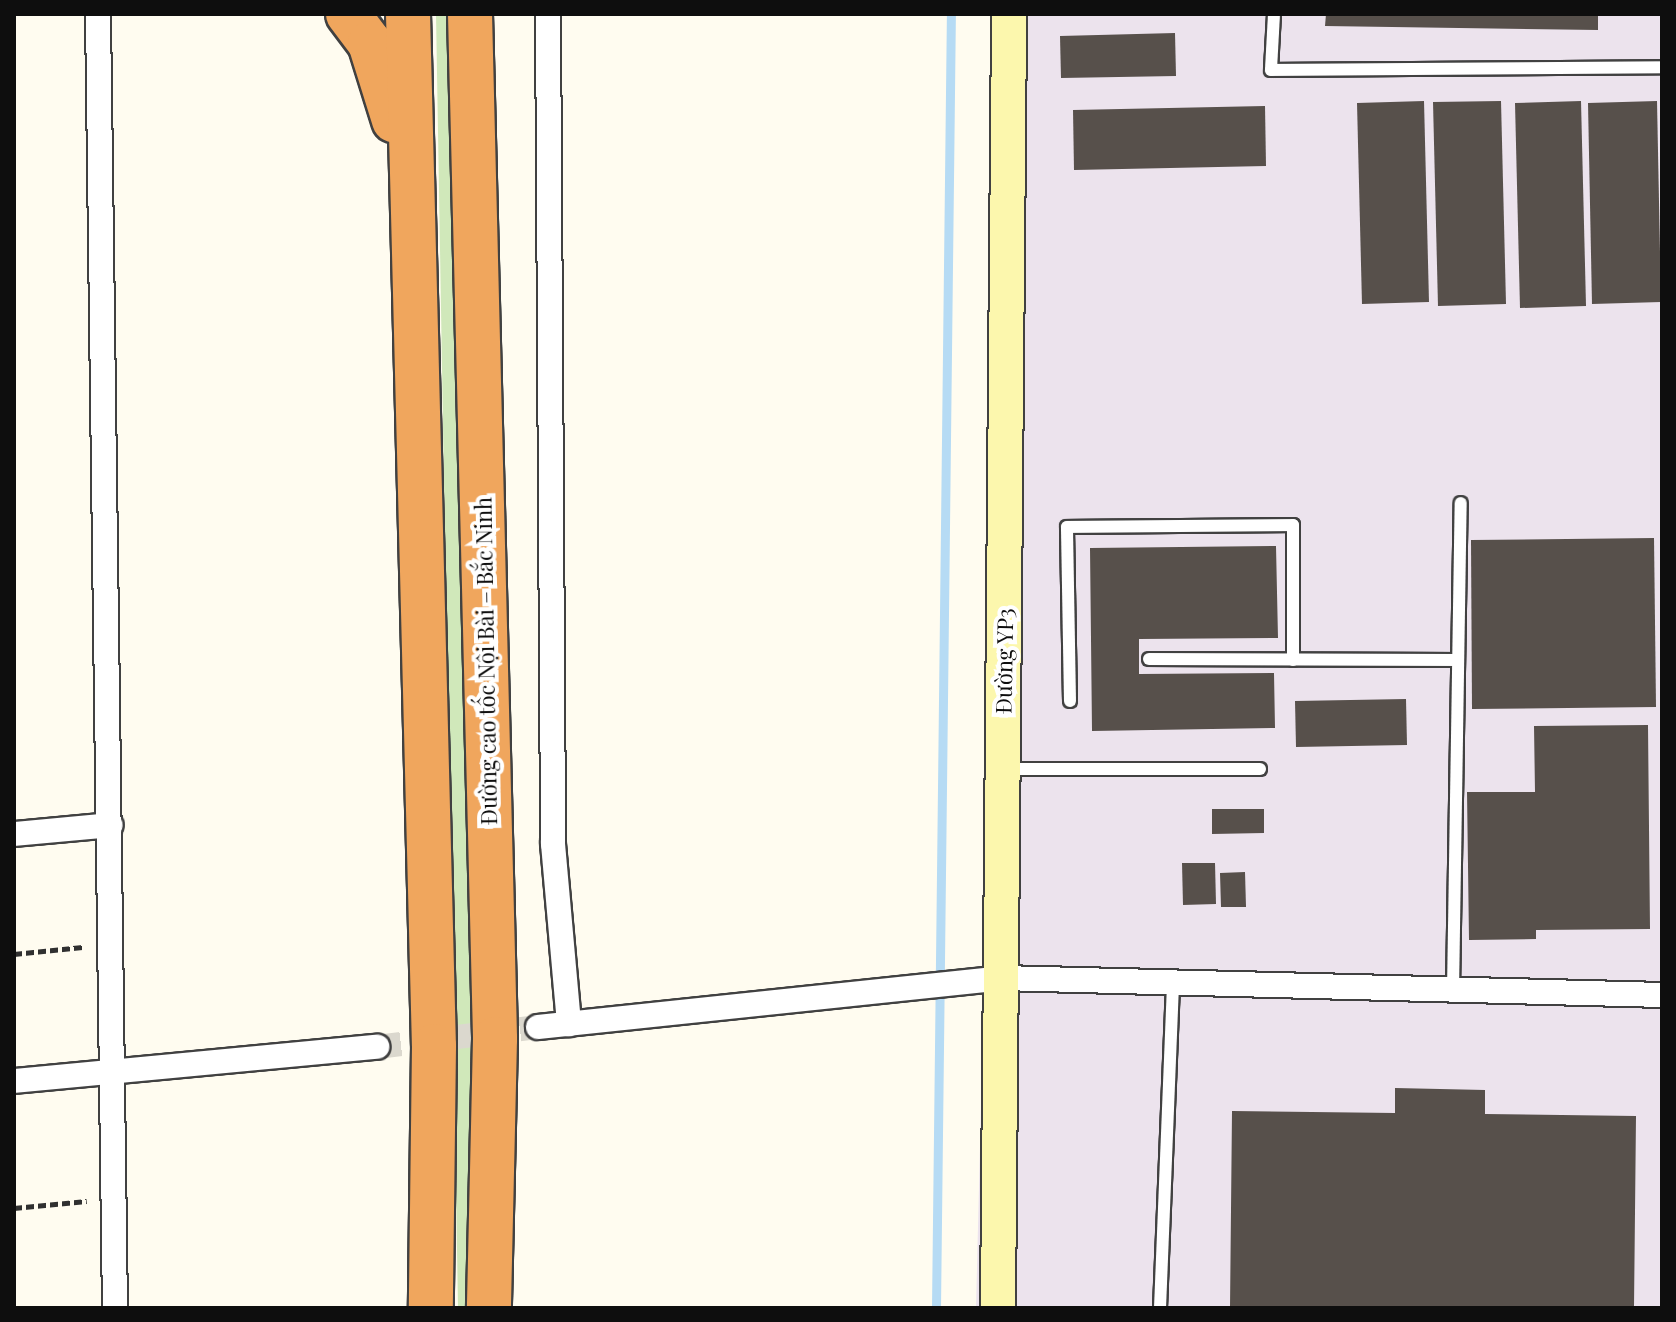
<!DOCTYPE html>
<html>
<head>
<meta charset="utf-8">
<style>
	body { margin:0 }
	#map { position:relative; width:1676px; height:1322px; overflow:hidden; background:#fffcf0; font-family:"Playfair Display",serif }
	div>[style] { position:absolute }
	.industrial>* { inset:0; background:#ece3ed }
	.green>* { inset:0; background:#d0e8ba }
	.stream>* { height:9px; margin:-4.5px; padding:0 4.5px; transform-origin:4.5px; border-radius:4.5px; background:#b6dbf4 }
	.building>* { inset:0; background:#57504b }
	.street-tunnel>* { height:24px; margin-top:-12px; transform-origin:0; background:repeating-linear-gradient(90deg,#dbd8ce 0 24px,transparent 0 36px) }
	.path>* { height:5px; margin-top:-2.5px; transform-origin:0; background:repeating-linear-gradient(90deg,#303030 0 8px,transparent 0 12px) }
	.roads { filter:drop-shadow(2px 0 #414141) drop-shadow(-2px 0 #414141) drop-shadow(0 2px #414141) drop-shadow(0 -2px #414141) }
	.lane>* { height:12px; margin:-6px; padding:0 6px; transform-origin:6px; border-radius:6px; background:#fff }
	.street>* { height:24px; margin:-12px; padding:0 12px; transform-origin:12px; border-radius:12px; background:#fff }
	.secondary>* { height:34px; margin:-17px; padding:0 17px; transform-origin:17px; border-radius:17px; background:#fcf7ad }
	.highway>* { height:44px; margin:-22px; padding:0 22px; transform-origin:22px; border-radius:22px; background:#f0a65d }
	span { translate:-50% -50%; white-space:nowrap; text-align:center; line-height:1.15; -webkit-text-stroke:8px #fff; paint-order:stroke }
	.street-label { font-size:22px; color:#0e0e0e }
	.frame { position:absolute; inset:0; border:16px solid #0e0e0e; pointer-events:none }
</style>
</head>
<body>
<div id="map">
	<div class="industrial">
		<div style="clip-path:polygon(1008px 14px,1662px 14px,1662px 1308px,976px 1308px)"></div>
	</div>
	<div class="green">
		<div style="clip-path:polygon(436px 14px,455px 14px,475px 1308px,458px 1308px)"></div>
	</div>
	<div class="stream">
		<div style="left:936px;top:1308px;width:1294px;rotate:-89.34deg"></div>
	</div>
	<div class="building">
		<div style="clip-path:polygon(1326px 14px,1598px 14px,1598px 30px,1325px 26px)"></div>
		<div style="clip-path:polygon(1175px 33px,1176px 76px,1061px 78px,1060px 36px)"></div>
		<div style="clip-path:polygon(1424px 101px,1429px 302px,1362px 304px,1357px 103px)"></div>
		<div style="clip-path:polygon(1501px 101px,1506px 304px,1438px 306px,1433px 102px)"></div>
		<div style="clip-path:polygon(1581px 101px,1586px 306px,1520px 308px,1515px 103px)"></div>
		<div style="clip-path:polygon(1657px 101px,1661px 302px,1592px 304px,1588px 103px)"></div>
		<div style="clip-path:polygon(1265px 106px,1266px 166px,1074px 170px,1073px 110px)"></div>
		<div style="clip-path:polygon(1654px 538px,1656px 707px,1472px 709px,1471px 540px)"></div>
		<div style="clip-path:polygon(1276px 546px,1278px 638px,1139px 639px,1139px 674px,1274px 673px,1275px 728px,1092px 731px,1090px 548px)"></div>
		<div style="clip-path:polygon(1406px 699px,1407px 745px,1296px 747px,1295px 701px)"></div>
		<div style="clip-path:polygon(1648px 725px,1650px 929px,1536px 930px,1536px 939px,1469px 940px,1467px 792px,1535px 792px,1534px 726px)"></div>
		<div style="clip-path:polygon(1212px 809px,1264px 809px,1264px 833px,1212px 834px)"></div>
		<div style="clip-path:polygon(1182px 863px,1215px 863px,1216px 904px,1183px 905px)"></div>
		<div style="clip-path:polygon(1245px 872px,1246px 907px,1221px 907px,1220px 873px)"></div>
		<div style="clip-path:polygon(1395px 1088px,1485px 1090px,1485px 1114px,1636px 1116px,1634px 1308px,1230px 1308px,1232px 1111px,1395px 1113px)"></div>
	</div>
	<div class="street-tunnel">
		<div style="left:377px;top:1047px;width:162px;rotate:-7.1deg"></div>
	</div>
	<div class="path">
		<div style="left:14px;top:954px;width:69px;rotate:-5.8deg"></div>
		<div style="left:14px;top:1208px;width:73px;rotate:-5.5deg"></div>
	</div>
	<div class="roads">
		<div class="lane">
			<div style="left:1274px;top:14px;width:56px;rotate:93.1deg"></div>
			<div style="left:1271px;top:70px;width:391px;rotate:-0.4deg"></div>
			<div style="left:1149px;top:659px;width:306px;rotate:0.2deg"></div>
			<div style="left:1070px;top:701px;width:174px;rotate:-91deg"></div>
			<div style="left:1067px;top:527px;width:226px;rotate:-0.5deg"></div>
			<div style="left:1293px;top:525px;width:135px;rotate:90deg"></div>
			<div style="left:1006px;top:769px;width:254px"></div>
			<div style="left:1453px;top:991px;width:488px;rotate:-89.1deg"></div>
			<div style="left:1160px;top:1308px;width:324px;rotate:-87.7deg"></div>
		</div>
		<div class="street">
			<div style="left:98px;top:14px;width:1294px;rotate:89.25deg"></div>
			<div style="left:548px;top:14px;width:830px;rotate:89.65deg"></div>
			<div style="left:553px;top:844px;width:181px;rotate:84.9deg"></div>
			<div style="left:14px;top:834px;width:97px;rotate:-5.3deg"></div>
			<div style="left:538px;top:1027px;width:466px;rotate:-6deg"></div>
			<div style="left:1001px;top:978px;width:661px;rotate:1.47deg"></div>
			<div style="left:14px;top:1081px;width:365px;rotate:-5.4deg"></div>
		</div>
		<div class="secondary">
			<div style="left:998px;top:1308px;width:1294px;rotate:-89.51deg"></div>
		</div>
		<div class="highway">
			<div style="left:348px;top:14px;width:36px;rotate:53deg"></div>
			<div style="left:370px;top:43px;width:81px;rotate:72.7deg"></div>
			<div style="left:408px;top:14px;width:1032px;rotate:88.56deg"></div>
			<div style="left:434px;top:1046px;width:262px;rotate:90.7deg"></div>
			<div style="left:470px;top:14px;width:1025px;rotate:88.6deg"></div>
			<div style="left:495px;top:1039px;width:269px;rotate:91.3deg"></div>
		</div>
	</div>
	<div class="street-label">
		<span style="left:486px;top:661px;rotate:-91deg">Đường cao tốc Nội Bài – Bắc Ninh</span>
		<span style="left:1004px;top:661px;rotate:-89deg">Đường YP3</span>
	</div>
	<div class="frame"></div>
</div>
</body>
</html>
